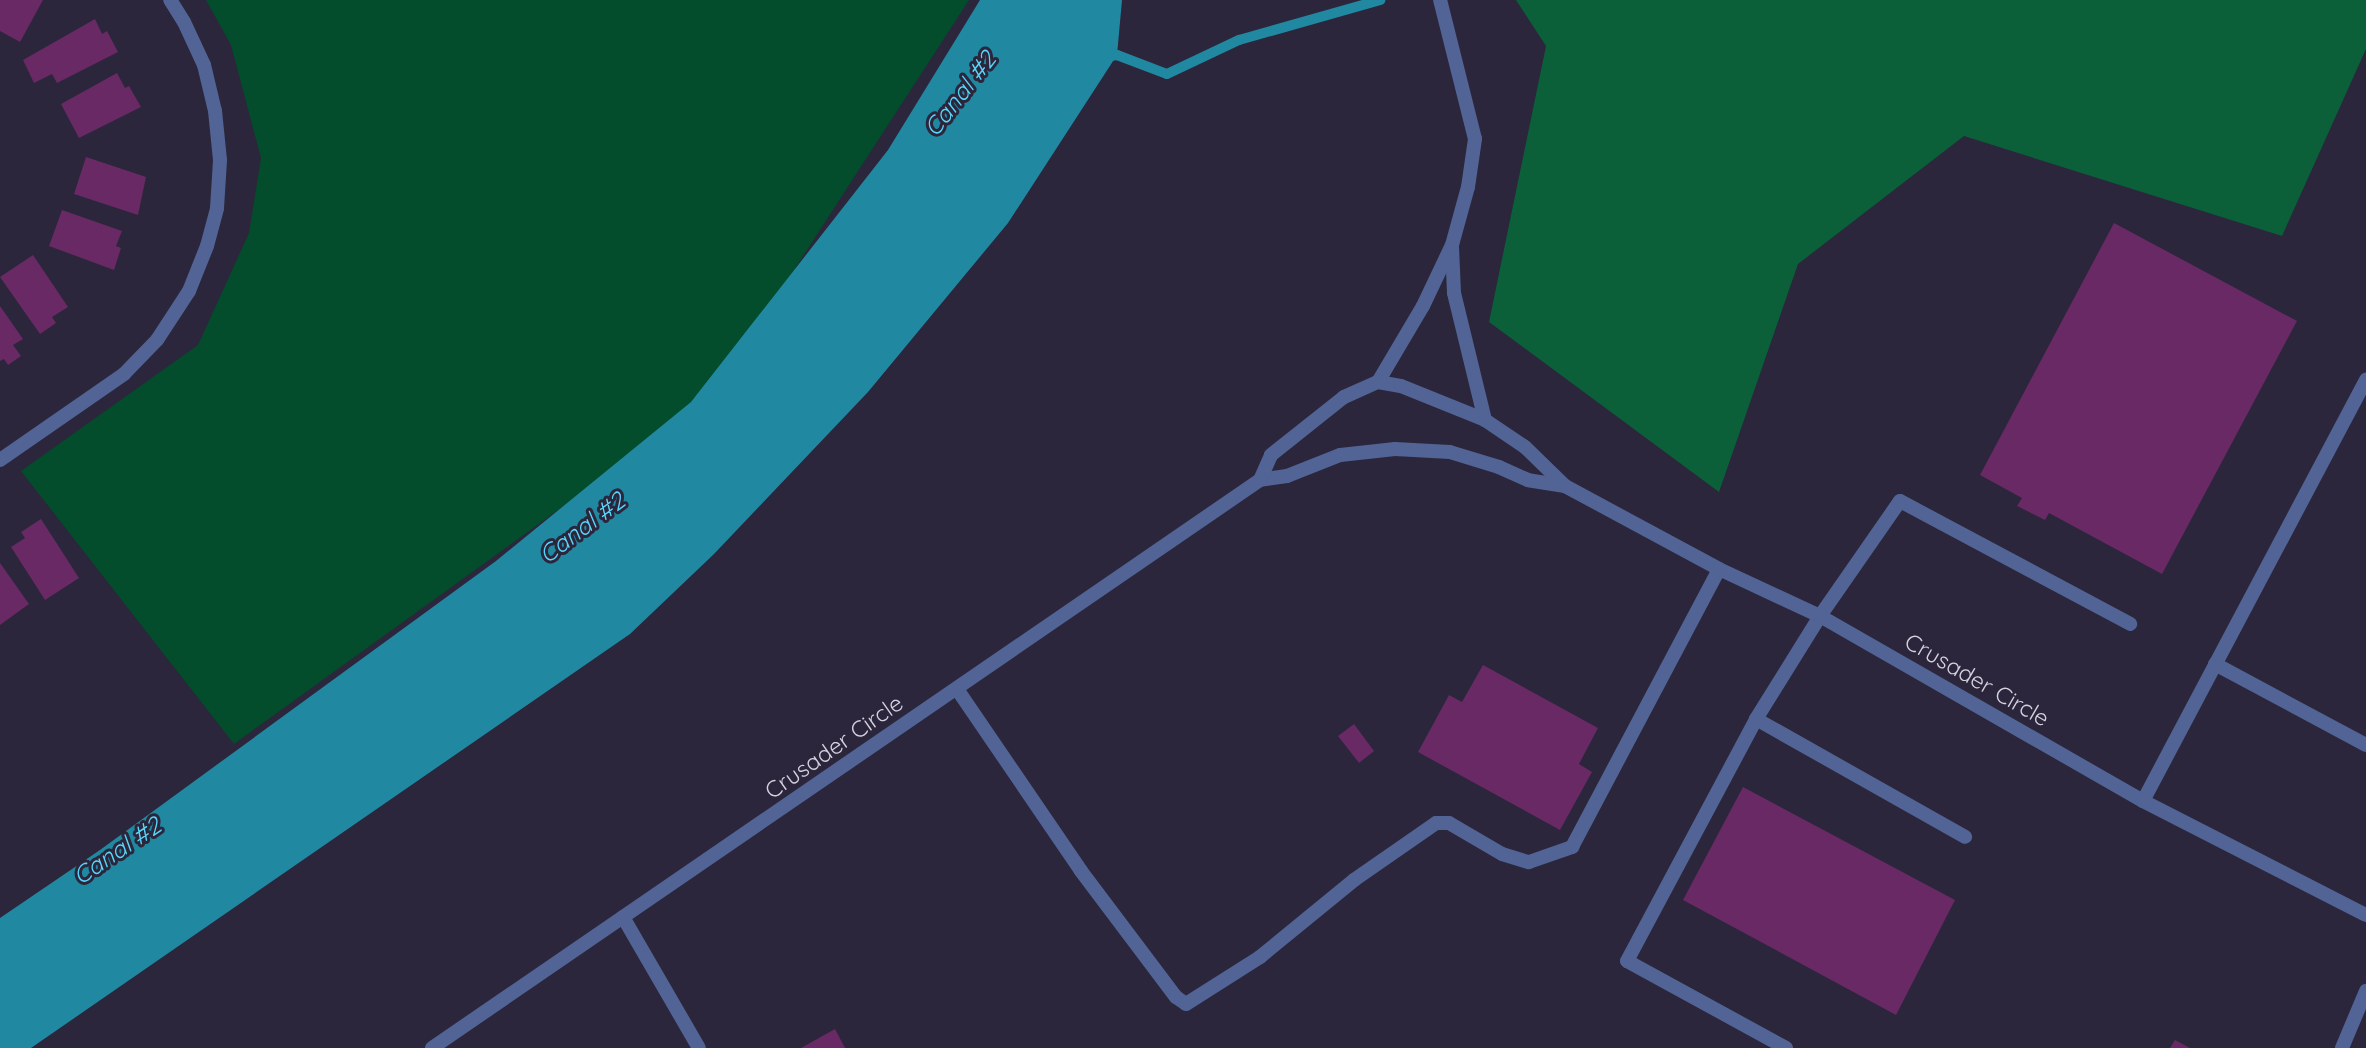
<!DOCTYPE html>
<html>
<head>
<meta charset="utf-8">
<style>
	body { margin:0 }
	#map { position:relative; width:2366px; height:1048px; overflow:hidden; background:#2b263b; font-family:Quicksand,sans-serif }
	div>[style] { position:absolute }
	.green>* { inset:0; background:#034c2c }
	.forest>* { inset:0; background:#0b5f39 }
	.water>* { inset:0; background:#2188a2 }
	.stream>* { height:10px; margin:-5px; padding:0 5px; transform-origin:5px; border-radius:5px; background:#2188a2 }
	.building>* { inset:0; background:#692964 }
	.lane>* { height:14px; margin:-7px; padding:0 7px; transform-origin:7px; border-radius:7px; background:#516495 }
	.street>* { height:14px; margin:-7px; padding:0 7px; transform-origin:7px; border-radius:7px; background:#516495 }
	span { translate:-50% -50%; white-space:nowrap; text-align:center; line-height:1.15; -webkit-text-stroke:6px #2b263b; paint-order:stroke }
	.street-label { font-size:23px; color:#d4d2df }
	.water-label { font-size:24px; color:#59d7fb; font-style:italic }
</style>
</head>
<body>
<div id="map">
	<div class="green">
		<div style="clip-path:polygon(206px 0,969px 0,709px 401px,234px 744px,21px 471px,198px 345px,249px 233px,261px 158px,231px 45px)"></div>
	</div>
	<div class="forest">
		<div style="clip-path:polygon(1516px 0,2366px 0,2366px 49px,2282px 236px,1964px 136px,1798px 264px,1719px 492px,1489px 322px,1546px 46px)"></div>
	</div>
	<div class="water">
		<div style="clip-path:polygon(980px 0,1122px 0,1117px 55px,1008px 223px,868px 392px,714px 554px,630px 634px,31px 1048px,0 1048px,0 918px,100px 850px,496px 561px,691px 402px,888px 150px)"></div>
	</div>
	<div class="stream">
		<div style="left:1105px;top:57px;width:12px;rotate:-9deg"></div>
		<div style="left:1117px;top:55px;width:53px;rotate:20.8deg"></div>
		<div style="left:1167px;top:74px;width:80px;rotate:-25.3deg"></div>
		<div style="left:1239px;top:40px;width:147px;rotate:-15.8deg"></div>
	</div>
	<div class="building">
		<div style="clip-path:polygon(0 0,43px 0,20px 42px,0 31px)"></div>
		<div style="clip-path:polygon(95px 19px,102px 34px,107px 31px,118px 52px,57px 83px,52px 74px,34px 83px,23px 60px)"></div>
		<div style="clip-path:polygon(117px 73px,125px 88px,129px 86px,141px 107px,79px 138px,61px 104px)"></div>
		<div style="clip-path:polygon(86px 157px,146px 177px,138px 215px,74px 194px)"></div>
		<div style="clip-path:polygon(62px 210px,122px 231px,116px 246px,121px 248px,114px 270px,49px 246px)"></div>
		<div style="clip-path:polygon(2114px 223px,2297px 321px,2162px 574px,2049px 513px,2045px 520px,2017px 506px,2022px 498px,1980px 475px)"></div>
		<div style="clip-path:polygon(33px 255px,68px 307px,52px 317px,56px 323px,40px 334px,0 277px)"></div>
		<div style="clip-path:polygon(0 306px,23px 339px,13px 345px,21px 356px,8px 365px,4px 359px,0 361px)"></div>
		<div style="clip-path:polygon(41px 519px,79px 578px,45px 600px,11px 547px,25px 538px,21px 532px)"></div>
		<div style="clip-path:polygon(0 563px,29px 604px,0 625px)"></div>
		<div style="clip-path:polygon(1483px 665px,1598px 728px,1579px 764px,1592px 772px,1560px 830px,1418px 752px,1449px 695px,1462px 702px)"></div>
		<div style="clip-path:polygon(1354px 724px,1374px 751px,1359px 763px,1338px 736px)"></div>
		<div style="clip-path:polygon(1743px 787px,1955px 900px,1896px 1015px,1683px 900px)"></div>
		<div style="clip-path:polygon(835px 1029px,845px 1048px,801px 1048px)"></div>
		<div style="clip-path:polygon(2175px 1040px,2190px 1048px,2170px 1048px)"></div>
	</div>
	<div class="lane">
		<div style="left:2215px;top:664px;width:171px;rotate:28.2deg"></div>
		<div style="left:957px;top:689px;width:220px;rotate:55.7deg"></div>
		<div style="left:1081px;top:871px;width:158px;rotate:53deg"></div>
		<div style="left:1176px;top:997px;width:12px;rotate:35deg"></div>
		<div style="left:1186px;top:1004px;width:88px;rotate:-32.4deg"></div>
		<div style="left:1260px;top:957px;width:122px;rotate:-39.3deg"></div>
		<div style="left:1354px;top:880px;width:100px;rotate:-34.8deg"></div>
		<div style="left:1436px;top:823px;width:13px"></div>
		<div style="left:1449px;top:823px;width:61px;rotate:30.3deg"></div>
		<div style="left:1502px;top:854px;width:28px;rotate:17deg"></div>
		<div style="left:1529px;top:862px;width:46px;rotate:-19.2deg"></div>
		<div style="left:1572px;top:847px;width:314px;rotate:-62.1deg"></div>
		<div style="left:1756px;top:719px;width:240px;rotate:29.4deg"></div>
		<div style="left:2143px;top:801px;width:477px;rotate:-62.1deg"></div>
		<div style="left:623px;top:917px;width:151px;rotate:59.9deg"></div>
		<div style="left:1786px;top:1048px;width:181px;rotate:-151.3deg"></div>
		<div style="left:1627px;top:961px;width:274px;rotate:-61.9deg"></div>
		<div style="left:1756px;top:719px;width:121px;rotate:-58.1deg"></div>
		<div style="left:1820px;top:616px;width:140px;rotate:-55.2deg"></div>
		<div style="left:1900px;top:501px;width:261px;rotate:28.1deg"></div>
		<div style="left:2342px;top:1048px;width:62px;rotate:-67.2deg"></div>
	</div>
	<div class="street">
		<div style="left:1452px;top:247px;width:46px;rotate:87.5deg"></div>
		<div style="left:1454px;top:293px;width:131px;rotate:76.3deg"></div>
		<div style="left:1378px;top:382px;width:88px;rotate:-59.4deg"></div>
		<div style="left:1423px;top:306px;width:68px;rotate:-64.6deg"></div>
		<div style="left:1452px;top:245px;width:60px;rotate:-74.6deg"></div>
		<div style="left:1468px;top:187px;width:49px;rotate:-81.7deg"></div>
		<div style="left:1475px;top:139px;width:143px;rotate:-104.1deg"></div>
		<div style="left:0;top:460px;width:151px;rotate:-34.7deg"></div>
		<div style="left:124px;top:374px;width:47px;rotate:-45.9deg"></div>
		<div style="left:157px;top:340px;width:59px;rotate:-56.9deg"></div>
		<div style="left:189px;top:291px;width:48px;rotate:-68.2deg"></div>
		<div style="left:207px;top:246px;width:39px;rotate:-75deg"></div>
		<div style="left:217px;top:208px;width:48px;rotate:-86.4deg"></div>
		<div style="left:220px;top:160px;width:49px;rotate:-95.8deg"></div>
		<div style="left:215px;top:111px;width:47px;rotate:-103.4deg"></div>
		<div style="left:204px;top:65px;width:47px;rotate:-114.9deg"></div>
		<div style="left:184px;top:22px;width:26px;rotate:-122deg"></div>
		<div style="left:1565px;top:486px;width:37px;rotate:-171deg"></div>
		<div style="left:1528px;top:480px;width:32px;rotate:-156deg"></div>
		<div style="left:1499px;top:467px;width:51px;rotate:-163deg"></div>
		<div style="left:1450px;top:452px;width:55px;rotate:-176.9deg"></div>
		<div style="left:1395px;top:449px;width:55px;rotate:173.8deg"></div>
		<div style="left:1340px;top:455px;width:57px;rotate:158.4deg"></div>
		<div style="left:1287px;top:476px;width:27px;rotate:172deg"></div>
		<div style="left:1260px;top:480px;width:27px;rotate:-66deg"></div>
		<div style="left:1271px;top:455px;width:93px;rotate:-38.5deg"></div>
		<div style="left:1344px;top:397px;width:37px;rotate:-24deg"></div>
		<div style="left:1378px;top:382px;width:23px;rotate:10deg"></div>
		<div style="left:1401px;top:386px;width:91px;rotate:22deg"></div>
		<div style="left:1485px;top:420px;width:48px;rotate:34deg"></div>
		<div style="left:1525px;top:447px;width:56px;rotate:44.3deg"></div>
		<div style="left:1565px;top:486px;width:175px;rotate:28.3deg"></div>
		<div style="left:1719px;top:569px;width:111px;rotate:25deg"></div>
		<div style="left:1820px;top:616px;width:372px;rotate:29.8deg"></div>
		<div style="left:2143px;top:801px;width:250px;rotate:27.1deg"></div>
		<div style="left:432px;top:1048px;width:1004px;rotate:-34.45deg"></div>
	</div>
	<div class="street-label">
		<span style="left:1977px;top:680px;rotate:30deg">Crusader Circle</span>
		<span style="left:834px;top:747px;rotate:-35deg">Crusader Circle</span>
	</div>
	<div class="water-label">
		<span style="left:960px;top:94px;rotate:-52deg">Canal #2</span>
		<span style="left:582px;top:528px;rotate:-37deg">Canal #2</span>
		<span style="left:117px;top:851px;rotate:-34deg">Canal #2</span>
	</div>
</div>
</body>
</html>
